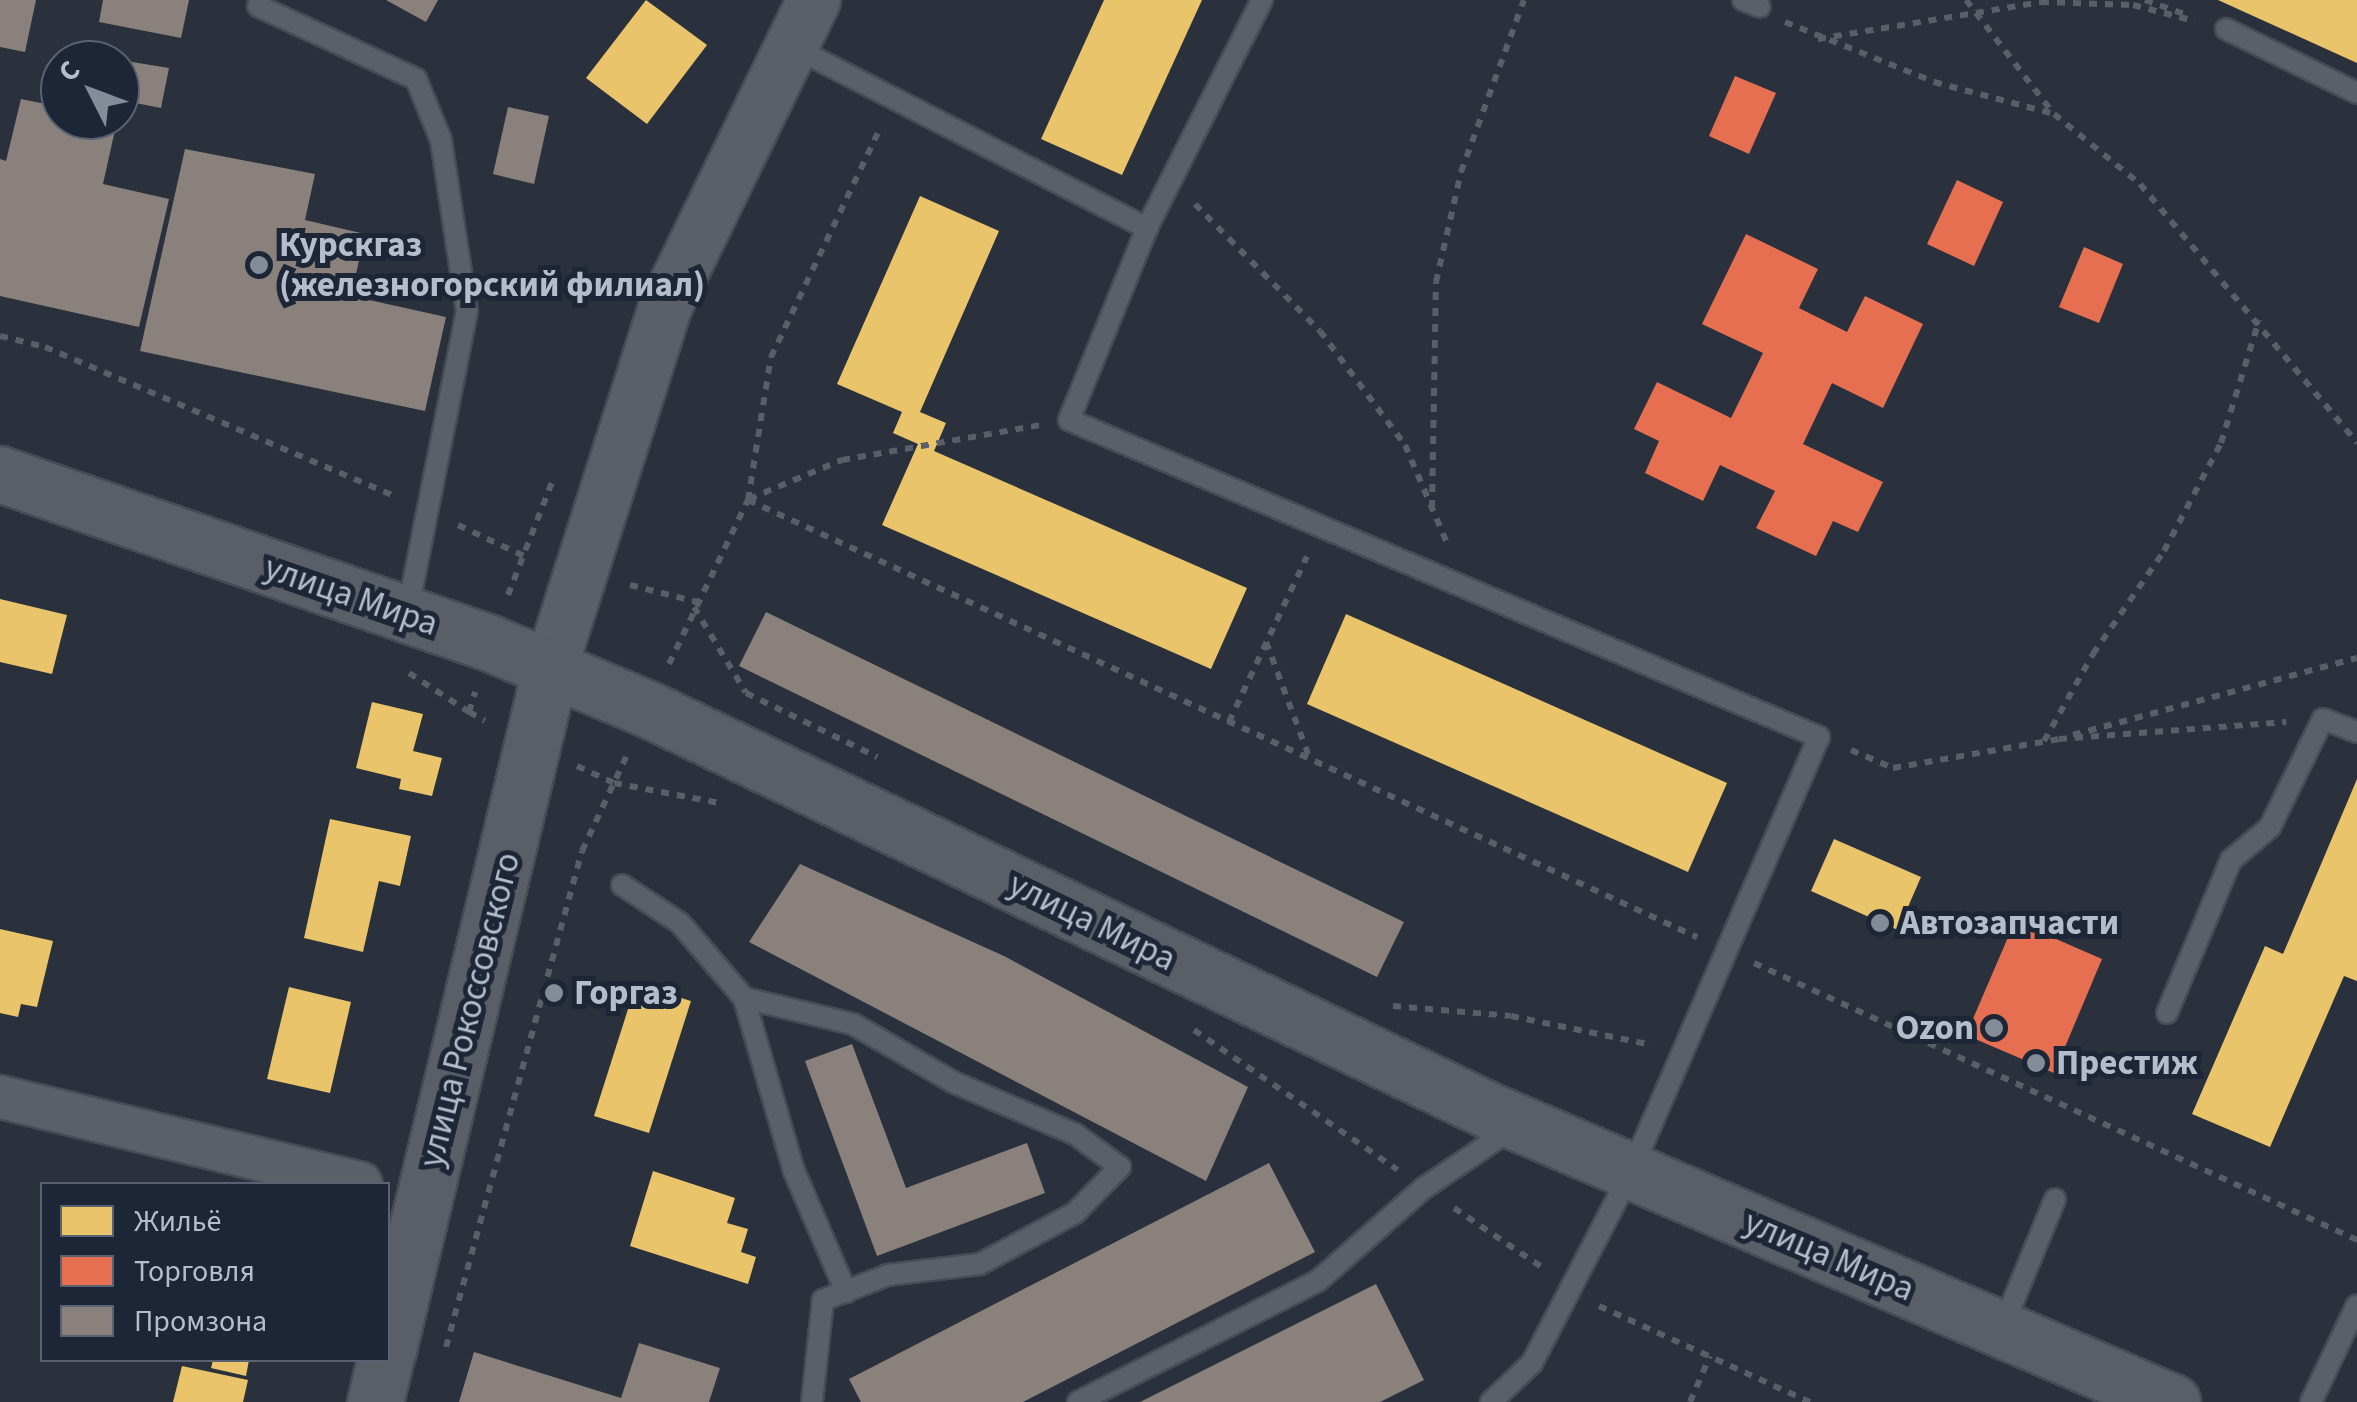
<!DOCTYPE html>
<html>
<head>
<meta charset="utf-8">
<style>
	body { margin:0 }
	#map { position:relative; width:2357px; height:1402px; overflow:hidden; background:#2a313c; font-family:"Source Sans 3",sans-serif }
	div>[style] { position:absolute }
	.homes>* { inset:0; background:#e9c46a }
	.shops>* { inset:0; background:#e76f51 }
	.industry>* { inset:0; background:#8a817c }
	.path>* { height:6px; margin-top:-3px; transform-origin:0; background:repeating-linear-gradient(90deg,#585f66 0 8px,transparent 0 16px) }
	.roads { filter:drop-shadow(2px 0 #464c54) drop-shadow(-2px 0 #464c54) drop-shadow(0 2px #464c54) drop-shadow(0 -2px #464c54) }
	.service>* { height:20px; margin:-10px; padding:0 10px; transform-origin:10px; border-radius:10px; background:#5b6068 }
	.minor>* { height:42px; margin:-21px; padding:0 21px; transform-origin:21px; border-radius:21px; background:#5b6068 }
	.tertiary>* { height:52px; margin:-26px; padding:0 26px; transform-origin:26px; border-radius:26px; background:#5b6068 }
	.secondary>* { height:55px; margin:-27.5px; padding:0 27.5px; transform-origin:27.5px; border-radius:27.5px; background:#595e67 }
	.dots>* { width:28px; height:28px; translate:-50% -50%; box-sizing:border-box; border:5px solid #1c2637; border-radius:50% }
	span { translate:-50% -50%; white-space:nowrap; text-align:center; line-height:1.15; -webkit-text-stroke:10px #1c2637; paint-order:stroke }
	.poi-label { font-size:35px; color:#b4bdcc; font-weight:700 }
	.left { translate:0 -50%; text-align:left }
	.right { translate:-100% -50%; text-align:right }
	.street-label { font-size:35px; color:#b4bdcc }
	.legend { position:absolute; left:40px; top:1182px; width:350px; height:180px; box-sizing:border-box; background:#1c2637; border:2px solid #596273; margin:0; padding:12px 18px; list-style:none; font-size:30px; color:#b4bdcc }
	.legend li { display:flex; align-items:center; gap:20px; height:50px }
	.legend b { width:50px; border:2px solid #596273 }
	.north { position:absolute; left:40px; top:40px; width:100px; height:100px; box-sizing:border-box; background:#1c2637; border:2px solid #596273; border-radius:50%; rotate:312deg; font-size:28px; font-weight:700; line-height:40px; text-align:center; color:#b4bdcc }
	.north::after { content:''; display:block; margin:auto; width:35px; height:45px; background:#848c9a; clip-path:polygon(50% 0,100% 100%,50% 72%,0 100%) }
</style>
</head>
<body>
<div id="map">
	<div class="homes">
		<div style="clip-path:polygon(646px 0,707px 45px,647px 124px,586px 78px)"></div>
		<div style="clip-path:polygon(1104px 0,1202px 0,1122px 175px,1041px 139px)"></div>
		<div style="clip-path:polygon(2218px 0,2357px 0,2357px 63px)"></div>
		<div style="clip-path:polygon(920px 196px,999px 231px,920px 412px,946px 423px,934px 451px,1247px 588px,1211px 669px,882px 525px,918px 444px,893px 433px,902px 412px,837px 384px)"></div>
		<div style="clip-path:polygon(0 599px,67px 615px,52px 674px,0 662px)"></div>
		<div style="clip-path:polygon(1346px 614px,1727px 783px,1688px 872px,1307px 704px)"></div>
		<div style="clip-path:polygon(372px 702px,423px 714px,413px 751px,442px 758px,432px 796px,399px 789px,401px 779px,356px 768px)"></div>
		<div style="clip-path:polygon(2357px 779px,2357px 981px,2344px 976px,2270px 1147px,2192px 1114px,2265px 946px,2283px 954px)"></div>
		<div style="clip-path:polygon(330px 819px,411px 836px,400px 886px,379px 881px,363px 952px,304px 938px)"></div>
		<div style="clip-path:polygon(1834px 839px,1921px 877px,1898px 930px,1811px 891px)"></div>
		<div style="clip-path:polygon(0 929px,53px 941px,37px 1007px,21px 1004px,18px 1017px,0 1013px)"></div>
		<div style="clip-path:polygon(636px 984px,691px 1001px,649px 1133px,594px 1116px)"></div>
		<div style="clip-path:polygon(289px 987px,351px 1002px,330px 1093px,267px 1079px)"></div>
		<div style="clip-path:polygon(653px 1171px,735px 1198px,727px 1223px,748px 1229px,741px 1252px,756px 1257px,748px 1284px,630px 1246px)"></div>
		<div style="clip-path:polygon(213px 1360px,249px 1360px,246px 1376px,211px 1368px)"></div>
		<div style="clip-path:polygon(182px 1366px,248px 1380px,243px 1402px,173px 1402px)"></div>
	</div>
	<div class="shops">
		<div style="clip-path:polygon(1735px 76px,1776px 93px,1749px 154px,1709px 136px)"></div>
		<div style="clip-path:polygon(1957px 180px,2003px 202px,1974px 266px,1927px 244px)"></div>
		<div style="clip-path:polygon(1746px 234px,1818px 269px,1799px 308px,1847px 332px,1865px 296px,1923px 324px,1883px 408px,1832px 383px,1803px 444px,1883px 482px,1858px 532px,1833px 521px,1816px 556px,1756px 528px,1775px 491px,1720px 465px,1703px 501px,1645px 473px,1659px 441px,1634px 429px,1657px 382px,1731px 418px,1763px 353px,1702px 324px)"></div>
		<div style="clip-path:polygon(2084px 247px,2123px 264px,2099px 323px,2059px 307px)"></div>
		<div style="clip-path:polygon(2015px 921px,2102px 959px,2054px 1073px,1966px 1035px)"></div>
	</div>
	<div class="industry">
		<div style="clip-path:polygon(0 0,36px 0,25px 52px,0 47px)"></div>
		<div style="clip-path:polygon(103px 0,189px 0,181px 38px,99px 22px)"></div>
		<div style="clip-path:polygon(386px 0,438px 0,426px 22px)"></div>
		<div style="clip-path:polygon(120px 60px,169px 68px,161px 108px,120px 100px)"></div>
		<div style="clip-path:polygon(21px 99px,60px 107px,60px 120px,117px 121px,103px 184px,169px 199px,139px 327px,0 296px,0 159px,6px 161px)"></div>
		<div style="clip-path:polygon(508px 107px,549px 116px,534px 184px,493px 174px)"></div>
		<div style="clip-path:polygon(185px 149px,315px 174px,305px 220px,365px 234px,351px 296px,446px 317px,425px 411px,140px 351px)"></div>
		<div style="clip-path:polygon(766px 612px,1404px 922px,1377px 977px,739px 666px)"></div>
		<div style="clip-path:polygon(800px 864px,1004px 956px,1248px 1087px,1206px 1181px,749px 942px)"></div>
		<div style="clip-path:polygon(852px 1044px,906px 1188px,1027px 1143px,1045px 1193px,877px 1256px,805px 1061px)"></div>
		<div style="clip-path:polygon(1269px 1163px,1315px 1252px,1023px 1402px,861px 1402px,849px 1379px)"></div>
		<div style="clip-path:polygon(1376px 1284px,1424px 1380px,1380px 1402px,1140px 1402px)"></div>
		<div style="clip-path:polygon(639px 1343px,720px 1368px,709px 1402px,459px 1402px,474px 1352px,621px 1398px)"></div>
	</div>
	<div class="path">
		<div style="left:1966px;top:0;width:143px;rotate:52.4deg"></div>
		<div style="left:2145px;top:0;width:45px;rotate:19.7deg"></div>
		<div style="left:1785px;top:22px;width:161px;rotate:21.9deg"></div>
		<div style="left:1934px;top:82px;width:124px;rotate:14.9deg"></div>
		<div style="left:2054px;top:114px;width:111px;rotate:39.1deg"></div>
		<div style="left:2140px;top:184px;width:338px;rotate:50deg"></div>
		<div style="left:1818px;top:39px;width:226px;rotate:-9.4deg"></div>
		<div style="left:2041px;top:2px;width:92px;rotate:1.9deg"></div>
		<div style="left:2133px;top:5px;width:64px;rotate:14.5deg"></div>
		<div style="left:1195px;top:204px;width:178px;rotate:45.5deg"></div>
		<div style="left:1320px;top:331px;width:142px;rotate:53.3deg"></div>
		<div style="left:1405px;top:445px;width:107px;rotate:66.8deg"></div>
		<div style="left:0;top:336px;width:46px;rotate:13.7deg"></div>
		<div style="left:45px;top:347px;width:383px;rotate:23.1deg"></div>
		<div style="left:749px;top:499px;width:101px;rotate:-22.8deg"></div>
		<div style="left:842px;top:460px;width:201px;rotate:-10deg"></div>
		<div style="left:748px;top:500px;width:145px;rotate:-80.9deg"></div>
		<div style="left:771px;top:357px;width:254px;rotate:-64.5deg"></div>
		<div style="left:1432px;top:508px;width:226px;rotate:-89deg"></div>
		<div style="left:1436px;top:282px;width:113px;rotate:-77.2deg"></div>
		<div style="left:1461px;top:172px;width:183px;rotate:-69.9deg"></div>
		<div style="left:458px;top:525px;width:73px;rotate:25.2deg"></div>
		<div style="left:630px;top:585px;width:69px;rotate:14.2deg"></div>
		<div style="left:508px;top:595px;width:127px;rotate:-68.7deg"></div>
		<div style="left:694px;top:607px;width:100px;rotate:58.8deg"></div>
		<div style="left:746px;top:693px;width:146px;rotate:26deg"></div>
		<div style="left:1266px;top:642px;width:125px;rotate:69.4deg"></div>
		<div style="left:669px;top:664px;width:182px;rotate:-64.3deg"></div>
		<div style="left:748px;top:500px;width:1045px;rotate:24.73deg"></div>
		<div style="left:409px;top:673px;width:72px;rotate:33deg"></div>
		<div style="left:469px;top:712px;width:21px;rotate:-73deg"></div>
		<div style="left:469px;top:712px;width:18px;rotate:29deg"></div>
		<div style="left:1229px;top:722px;width:183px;rotate:-64.8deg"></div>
		<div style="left:2073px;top:735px;width:294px;rotate:-15.2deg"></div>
		<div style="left:2044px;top:741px;width:100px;rotate:-60.6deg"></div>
		<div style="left:2093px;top:654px;width:125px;rotate:-55.4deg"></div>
		<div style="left:2164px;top:551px;width:122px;rotate:-62.2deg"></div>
		<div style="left:2221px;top:443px;width:129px;rotate:-72.8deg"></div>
		<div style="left:1851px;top:750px;width:46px;rotate:23.2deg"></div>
		<div style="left:1893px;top:768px;width:169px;rotate:-9.9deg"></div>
		<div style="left:2059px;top:739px;width:228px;rotate:-4.3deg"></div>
		<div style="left:577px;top:766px;width:41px;rotate:24.7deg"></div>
		<div style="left:614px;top:783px;width:107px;rotate:10.8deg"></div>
		<div style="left:1754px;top:963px;width:664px;rotate:24.67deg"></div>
		<div style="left:1393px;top:1006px;width:118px;rotate:4.8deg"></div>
		<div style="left:1511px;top:1016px;width:144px;rotate:11.6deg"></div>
		<div style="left:1194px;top:1030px;width:247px;rotate:34.5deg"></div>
		<div style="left:1454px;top:1208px;width:107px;rotate:34deg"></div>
		<div style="left:1599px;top:1306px;width:232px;rotate:24.5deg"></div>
		<div style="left:446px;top:1347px;width:514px;rotate:-74.67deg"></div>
		<div style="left:582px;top:851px;width:108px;rotate:-64.9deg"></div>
		<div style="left:1690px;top:1402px;width:50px;rotate:-66.5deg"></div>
	</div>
	<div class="roads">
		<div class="service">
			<div style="left:1262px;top:0;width:255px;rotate:116.8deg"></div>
			<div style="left:1147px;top:228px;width:207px;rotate:112.1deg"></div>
			<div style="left:1069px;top:420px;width:814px;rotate:22.91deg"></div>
			<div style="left:1819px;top:737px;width:474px;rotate:113.4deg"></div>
			<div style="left:1631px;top:1172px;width:215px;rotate:117.4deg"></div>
			<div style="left:1532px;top:1363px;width:57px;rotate:136.4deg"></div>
			<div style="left:1743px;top:0;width:18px;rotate:22deg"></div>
			<div style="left:258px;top:6px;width:174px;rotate:24.8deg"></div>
			<div style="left:416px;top:79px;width:66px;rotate:67.7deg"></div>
			<div style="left:441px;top:140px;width:173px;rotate:81.4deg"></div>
			<div style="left:467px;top:311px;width:309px;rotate:101.2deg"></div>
			<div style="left:2226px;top:29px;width:146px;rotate:26deg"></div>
			<div style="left:793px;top:47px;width:398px;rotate:27.1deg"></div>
			<div style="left:622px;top:885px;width:69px;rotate:33.2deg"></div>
			<div style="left:680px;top:923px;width:99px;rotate:49.5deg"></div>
			<div style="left:744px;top:998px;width:112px;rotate:13.4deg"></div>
			<div style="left:853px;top:1024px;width:116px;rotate:30.1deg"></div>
			<div style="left:953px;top:1082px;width:133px;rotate:23.1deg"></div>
			<div style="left:1075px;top:1134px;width:56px;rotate:36.3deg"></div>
			<div style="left:1120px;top:1167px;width:64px;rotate:134.4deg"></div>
			<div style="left:1075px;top:1213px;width:108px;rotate:151.8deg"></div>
			<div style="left:980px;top:1264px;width:93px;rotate:173.2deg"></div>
			<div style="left:888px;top:1275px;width:70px;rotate:159deg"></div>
			<div style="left:823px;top:1300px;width:103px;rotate:96.2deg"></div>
			<div style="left:744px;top:998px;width:180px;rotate:73.9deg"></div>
			<div style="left:794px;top:1171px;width:132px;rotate:66.7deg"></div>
			<div style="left:2167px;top:1013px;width:166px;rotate:-67.3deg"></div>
			<div style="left:2231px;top:860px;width:51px;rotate:-40.2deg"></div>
			<div style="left:2270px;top:827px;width:120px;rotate:-63.9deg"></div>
			<div style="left:2323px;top:719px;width:36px;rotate:21deg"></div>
			<div style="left:2003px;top:1326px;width:137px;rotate:-67.7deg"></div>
			<div style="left:1078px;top:1402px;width:269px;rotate:-26.8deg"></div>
			<div style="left:1318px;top:1281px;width:141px;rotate:-41.3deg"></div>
			<div style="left:1424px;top:1188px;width:107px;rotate:-34deg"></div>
			<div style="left:2311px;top:1402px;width:107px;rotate:-64.6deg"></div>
		</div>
		<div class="minor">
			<div style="left:0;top:1097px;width:371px;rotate:13.5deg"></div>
		</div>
		<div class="tertiary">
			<div style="left:550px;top:670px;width:381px;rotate:-72.4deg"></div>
			<div style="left:665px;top:307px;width:341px;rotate:-64.1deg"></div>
		</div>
		<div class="secondary">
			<div style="left:0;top:474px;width:518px;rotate:19.03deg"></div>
			<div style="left:490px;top:643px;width:171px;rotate:22.7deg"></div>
			<div style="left:648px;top:709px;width:931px;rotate:25.52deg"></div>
			<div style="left:1488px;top:1110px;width:744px;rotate:23.12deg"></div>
			<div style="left:388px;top:1350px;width:699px;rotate:-76.6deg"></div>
			<div style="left:375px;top:1402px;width:43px;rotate:-76.6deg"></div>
		</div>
	</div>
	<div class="dots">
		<div style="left:259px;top:265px;background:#848c9a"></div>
		<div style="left:1880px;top:923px;background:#848c9a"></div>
		<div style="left:554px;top:993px;background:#848c9a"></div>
		<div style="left:1994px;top:1028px;background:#848c9a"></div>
		<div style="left:2036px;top:1063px;background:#848c9a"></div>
	</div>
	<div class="poi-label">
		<span class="left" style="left:279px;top:265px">Курскгаз<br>(железногорский филиал)</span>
		<span class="left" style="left:1900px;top:923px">Автозапчасти</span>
		<span class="left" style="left:574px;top:993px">Горгаз</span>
		<span class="right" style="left:1974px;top:1028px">Ozon</span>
		<span class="left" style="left:2056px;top:1063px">Престиж</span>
	</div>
	<div class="street-label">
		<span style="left:351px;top:596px;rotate:19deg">улица Мира</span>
		<span style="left:1092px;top:922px;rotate:26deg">улица Мира</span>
		<span style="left:470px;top:1010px;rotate:-76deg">улица Рокоссовского</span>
		<span style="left:1829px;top:1256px;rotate:23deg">улица Мира</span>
	</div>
	<ul class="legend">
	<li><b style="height:28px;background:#e9c46a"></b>Жильё</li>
	<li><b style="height:28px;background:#e76f51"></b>Торговля</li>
	<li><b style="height:28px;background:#8a817c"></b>Промзона</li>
	</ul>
	<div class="north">С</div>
</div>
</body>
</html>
